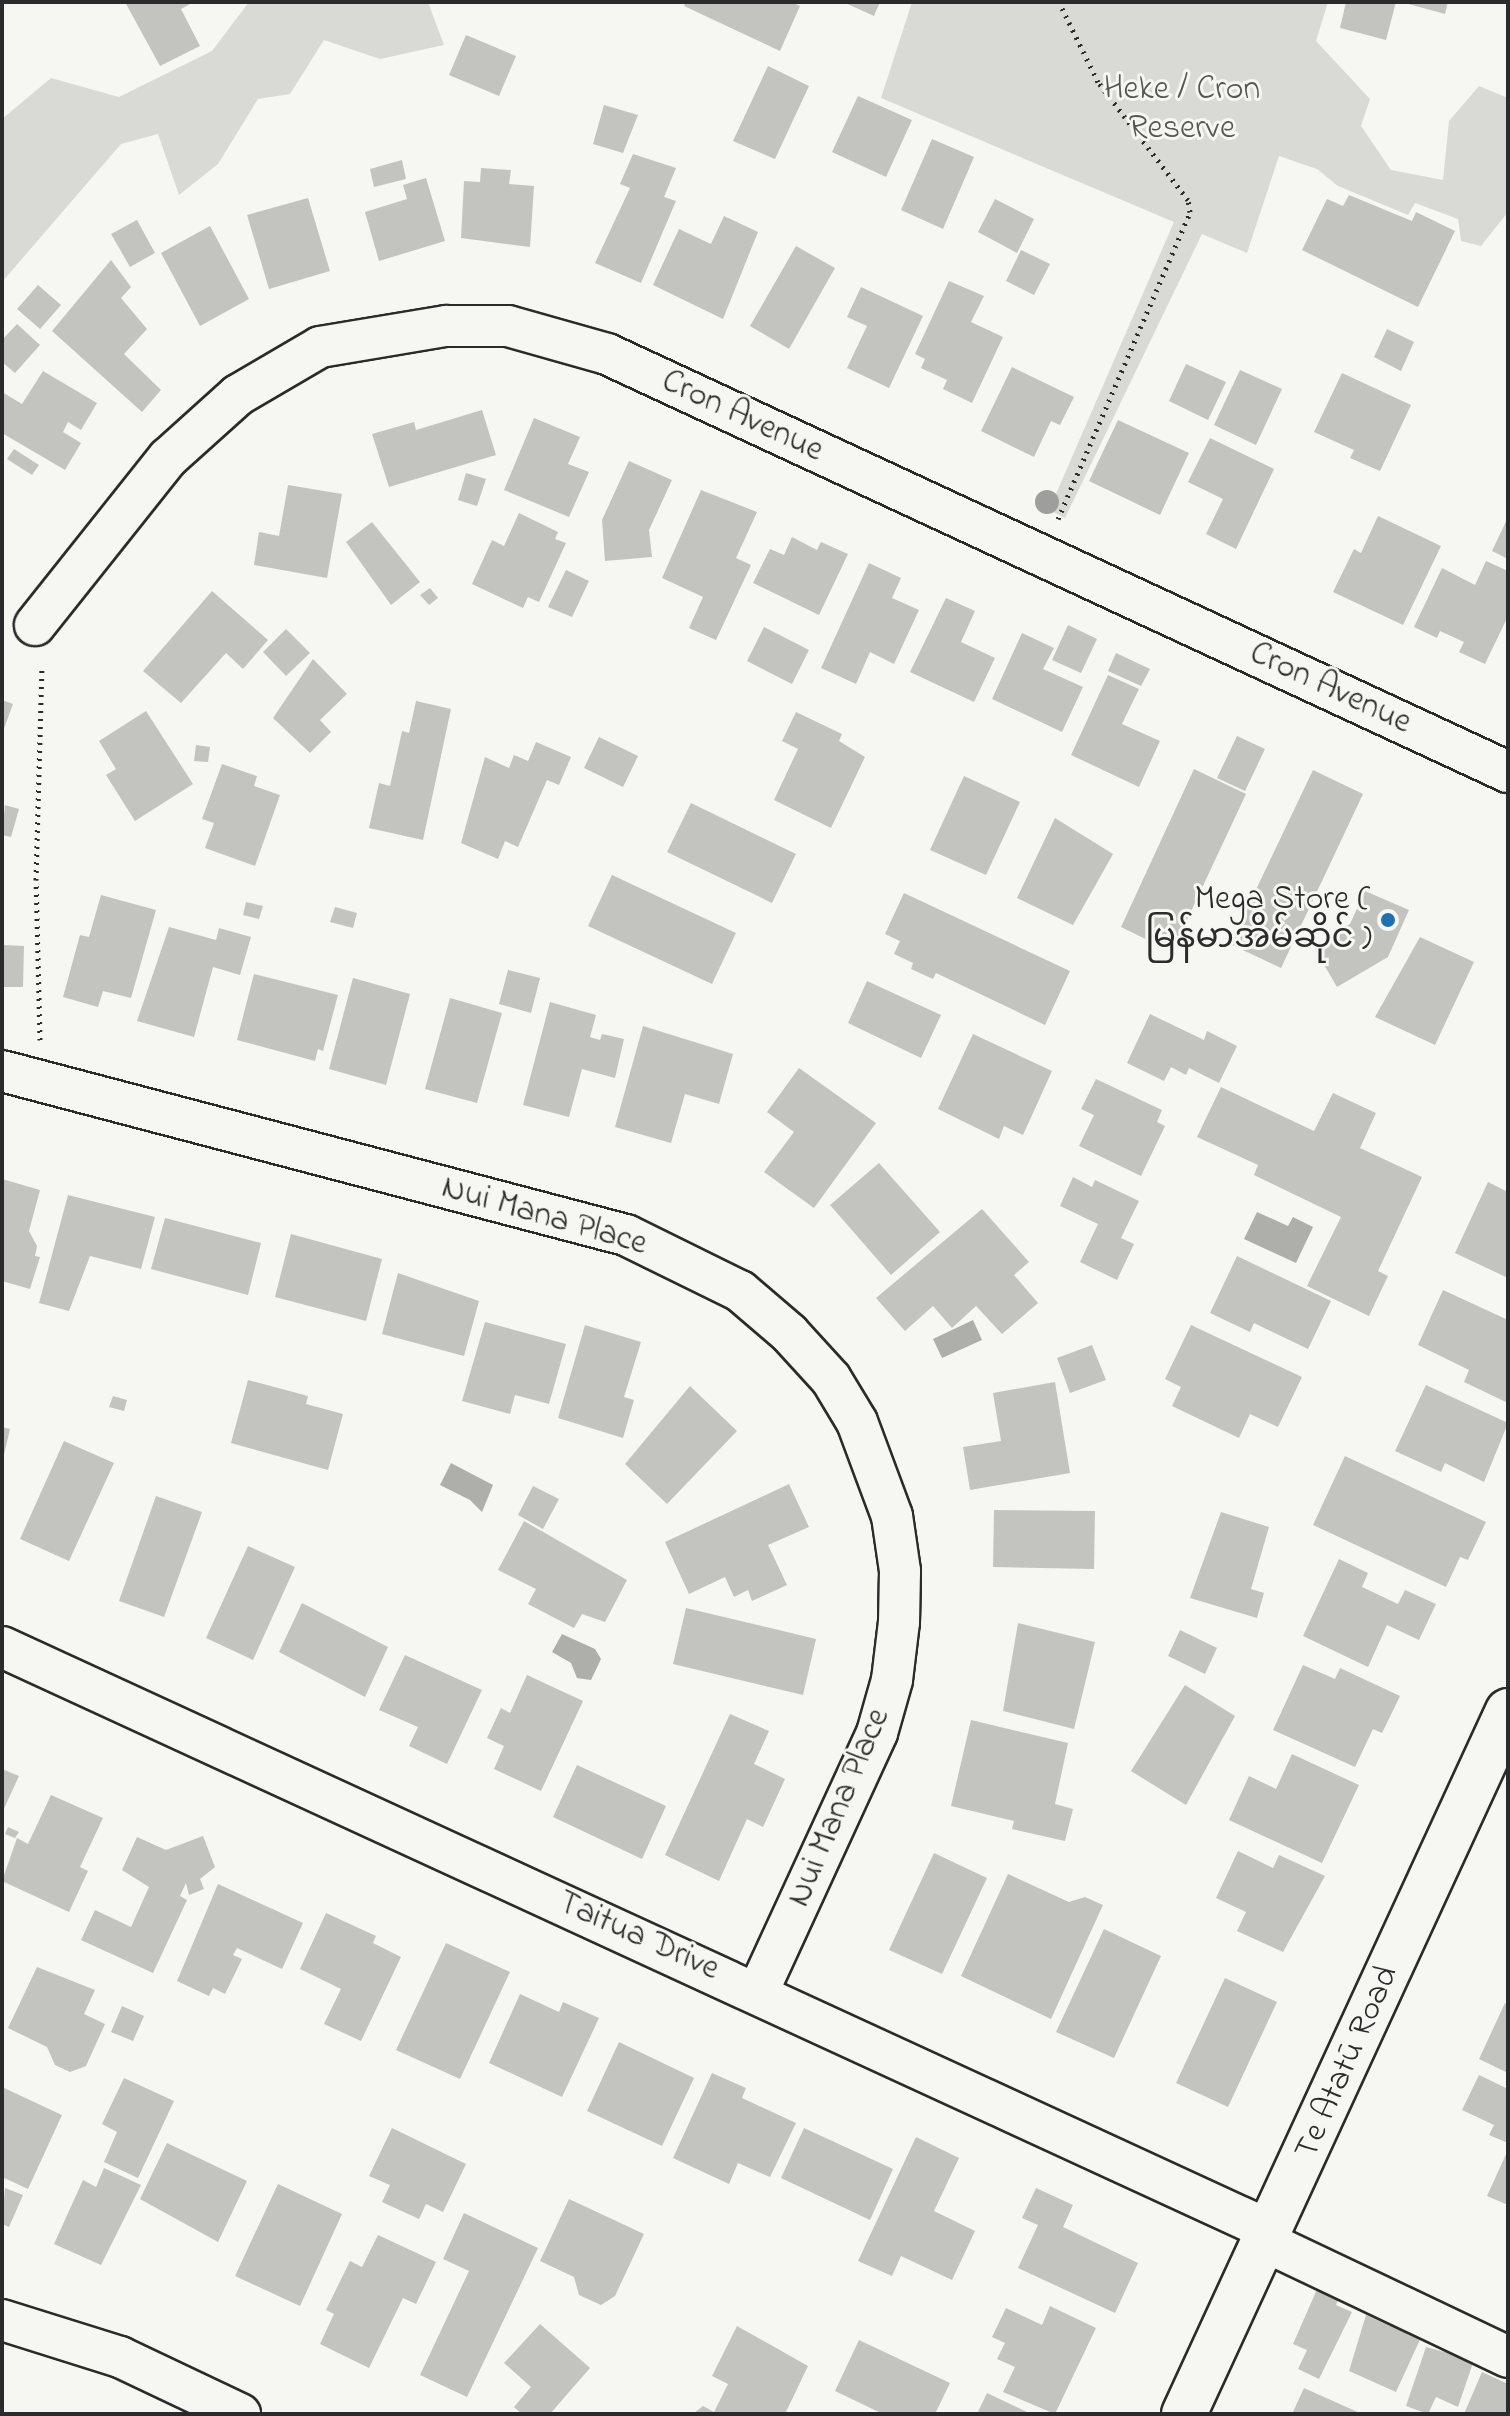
<!DOCTYPE html>
<html>
<head>
<meta charset="utf-8">
<style>
	body { margin:0 }
	#map { position:relative; width:1510px; height:2416px; overflow:hidden; background:#f6f6f2; font-family:"Indie Flower","Noto Sans Myanmar",sans-serif }
	div>[style] { position:absolute }
	.green>* { inset:0; background:#d9d9d5 }
	.water>* { inset:0; background:#aeaeab }
	.building>* { inset:0; background:#c3c3c0 }
	.path>* { height:5px; margin-top:-2.5px; transform-origin:0; background:repeating-linear-gradient(90deg,#2b2b2b 0 2px,transparent 0 8px) }
	.roads { filter:drop-shadow(2px 0 #2b2b2b) drop-shadow(-2px 0 #2b2b2b) drop-shadow(0 2px #2b2b2b) drop-shadow(0 -2px #2b2b2b) }
	.minor>* { height:40px; margin:-20px; padding:0 20px; transform-origin:20px; border-radius:20px; background:#f6f6f2 }
	.major>* { height:44px; margin:-22px; padding:0 22px; transform-origin:22px; border-radius:22px; background:#f6f6f2 }
	.trees>* { width:24px; height:24px; margin:-12px; border-radius:50%; background:#9e9e9c }
	.dots>* { width:22px; height:22px; translate:-50% -50%; box-sizing:border-box; border:4px solid #f6f6f2; border-radius:50% }
	span { translate:-50% -50%; white-space:nowrap; text-align:center; line-height:1.15; -webkit-text-stroke:6px #f6f6f2; paint-order:stroke }
	.park-label { font-size:34px; color:#565656 }
	.street-label { font-size:34px; color:#2b2b2b }
	.poi-label { font-size:34px; color:#2b2b2b }
	.right { translate:-100% -50%; text-align:right }
	.frame { position:absolute; inset:0; border:4px solid #2b2b2b; pointer-events:none }
</style>
</head>
<body>
<div id="map">
	<div class="green">
		<div style="clip-path:polygon(249px 2px,428px 2px,444px 45px,380px 59px,324px 40px,290px 94px,258px 99px,218px 164px,179px 195px,158px 134px,121px 144px,2px 282px,2px 119px,51px 78px,119px 97px,212px 51px)"></div>
		<div style="clip-path:polygon(912px 2px,1328px 2px,1316px 41px,1370px 99px,1361px 126px,1391px 170px,1443px 180px,1449px 121px,1479px 86px,1508px 98px,1508px 212px,1481px 246px,1461px 241px,1458px 219px,1415px 203px,1408px 215px,1338px 186px,1317px 169px,1279px 156px,1247px 253px,1202px 234px,1065px 518px,1049px 510px,1174px 222px,881px 98px)"></div>
	</div>
	<div class="water">
		<div style="clip-path:polygon(1257px 1212px,1288px 1226px,1293px 1217px,1313px 1227px,1296px 1263px,1244px 1239px)"></div>
		<div style="clip-path:polygon(973px 1320px,982px 1340px,942px 1358px,933px 1339px)"></div>
		<div style="clip-path:polygon(451px 1463px,493px 1485px,482px 1512px,470px 1500px,440px 1485px)"></div>
		<div style="clip-path:polygon(562px 1634px,595px 1649px,601px 1659px,591px 1680px,577px 1678px,571px 1663px,552px 1652px)"></div>
	</div>
	<div class="building">
		<div style="clip-path:polygon(125px 2px,194px 2px,181px 9px,200px 46px,160px 66px)"></div>
		<div style="clip-path:polygon(686px 2px,791px 2px,800px 6px,780px 51px,684px 6px)"></div>
		<div style="clip-path:polygon(843px 2px,880px 2px,874px 16px)"></div>
		<div style="clip-path:polygon(1346px 2px,1396px 2px,1386px 40px,1340px 28px)"></div>
		<div style="clip-path:polygon(1401px 2px,1448px 2px,1445px 14px)"></div>
		<div style="clip-path:polygon(466px 35px,516px 56px,499px 96px,449px 75px)"></div>
		<div style="clip-path:polygon(768px 66px,809px 86px,775px 159px,733px 141px)"></div>
		<div style="clip-path:polygon(858px 96px,912px 120px,886px 177px,832px 152px)"></div>
		<div style="clip-path:polygon(604px 105px,638px 115px,623px 153px,593px 144px)"></div>
		<div style="clip-path:polygon(932px 139px,974px 157px,943px 229px,901px 210px)"></div>
		<div style="clip-path:polygon(633px 154px,676px 168px,664px 197px,676px 201px,641px 283px,595px 263px,630px 188px,620px 184px)"></div>
		<div style="clip-path:polygon(402px 160px,406px 179px,374px 187px,370px 169px)"></div>
		<div style="clip-path:polygon(481px 168px,511px 170px,509px 184px,534px 186px,530px 247px,461px 238px,464px 181px,480px 182px)"></div>
		<div style="clip-path:polygon(426px 178px,445px 241px,379px 261px,365px 212px,407px 199px,403px 185px)"></div>
		<div style="clip-path:polygon(1349px 195px,1412px 221px,1416px 212px,1455px 231px,1418px 307px,1302px 250px,1327px 199px,1343px 206px)"></div>
		<div style="clip-path:polygon(308px 198px,330px 271px,269px 289px,247px 215px)"></div>
		<div style="clip-path:polygon(995px 199px,1034px 219px,1017px 253px,978px 232px)"></div>
		<div style="clip-path:polygon(724px 216px,758px 232px,723px 319px,653px 285px,679px 229px,711px 244px)"></div>
		<div style="clip-path:polygon(137px 220px,155px 253px,130px 267px,111px 234px)"></div>
		<div style="clip-path:polygon(210px 226px,249px 299px,200px 326px,161px 253px)"></div>
		<div style="clip-path:polygon(796px 246px,835px 268px,789px 349px,750px 326px)"></div>
		<div style="clip-path:polygon(1021px 250px,1050px 264px,1034px 295px,1006px 281px)"></div>
		<div style="clip-path:polygon(111px 260px,131px 287px,121px 298px,147px 329px,124px 354px,161px 390px,142px 412px,52px 331px)"></div>
		<div style="clip-path:polygon(949px 281px,984px 296px,971px 322px,1003px 337px,972px 403px,943px 389px,947px 380px,921px 368px,925px 359px,915px 354px)"></div>
		<div style="clip-path:polygon(38px 285px,61px 305px,40px 329px,17px 309px)"></div>
		<div style="clip-path:polygon(861px 287px,923px 316px,889px 388px,847px 368px,867px 326px,847px 317px)"></div>
		<div style="clip-path:polygon(17px 324px,40px 345px,15px 373px,2px 362px,2px 340px)"></div>
		<div style="clip-path:polygon(1387px 329px,1414px 342px,1401px 371px,1374px 357px)"></div>
		<div style="clip-path:polygon(1186px 364px,1226px 382px,1208px 420px,1169px 401px)"></div>
		<div style="clip-path:polygon(1012px 367px,1074px 397px,1060px 425px,1051px 421px,1034px 457px,981px 431px)"></div>
		<div style="clip-path:polygon(1240px 370px,1282px 389px,1256px 445px,1214px 425px)"></div>
		<div style="clip-path:polygon(43px 371px,97px 403px,81px 430px,68px 422px,63px 432px,81px 443px,65px 470px,2px 433px,2px 392px,22px 404px)"></div>
		<div style="clip-path:polygon(1342px 373px,1411px 405px,1380px 471px,1350px 458px,1354px 450px,1314px 432px)"></div>
		<div style="clip-path:polygon(482px 410px,496px 455px,389px 487px,372px 434px,414px 422px,416px 430px)"></div>
		<div style="clip-path:polygon(534px 418px,580px 437px,568px 464px,589px 472px,569px 517px,504px 490px)"></div>
		<div style="clip-path:polygon(1118px 420px,1189px 453px,1160px 515px,1089px 481px)"></div>
		<div style="clip-path:polygon(1210px 438px,1274px 469px,1236px 549px,1206px 534px,1223px 499px,1188px 482px)"></div>
		<div style="clip-path:polygon(14px 449px,39px 465px,32px 475px,7px 459px)"></div>
		<div style="clip-path:polygon(629px 461px,672px 480px,649px 530px,652px 557px,605px 561px,602px 520px)"></div>
		<div style="clip-path:polygon(466px 473px,486px 479px,477px 506px,458px 500px)"></div>
		<div style="clip-path:polygon(288px 485px,342px 494px,327px 578px,254px 565px,259px 532px,279px 536px)"></div>
		<div style="clip-path:polygon(701px 490px,757px 512px,736px 558px,751px 565px,716px 640px,689px 628px,703px 597px,662px 578px)"></div>
		<div style="clip-path:polygon(519px 513px,558px 532px,555px 539px,566px 543px,539px 602px,528px 597px,523px 608px,472px 584px,492px 540px,504px 546px)"></div>
		<div style="clip-path:polygon(1378px 516px,1441px 546px,1403px 625px,1333px 592px,1354px 549px,1361px 553px)"></div>
		<div style="clip-path:polygon(1508px 517px,1508px 559px,1492px 551px)"></div>
		<div style="clip-path:polygon(372px 522px,420px 582px,391px 605px,346px 542px)"></div>
		<div style="clip-path:polygon(792px 537px,817px 550px,821px 542px,848px 554px,819px 615px,753px 583px,770px 549px,784px 555px)"></div>
		<div style="clip-path:polygon(1486px 561px,1508px 571px,1508px 616px,1485px 664px,1459px 652px,1464px 642px,1440px 631px,1437px 638px,1414px 627px,1442px 568px,1475px 585px)"></div>
		<div style="clip-path:polygon(869px 563px,901px 578px,892px 598px,919px 610px,894px 664px,870px 652px,856px 684px,821px 668px)"></div>
		<div style="clip-path:polygon(566px 570px,589px 581px,572px 617px,548px 607px)"></div>
		<div style="clip-path:polygon(430px 588px,438px 598px,429px 605px,420px 595px)"></div>
		<div style="clip-path:polygon(212px 591px,268px 640px,243px 669px,226px 653px,181px 703px,143px 671px)"></div>
		<div style="clip-path:polygon(946px 598px,975px 611px,961px 642px,995px 658px,974px 702px,910px 672px)"></div>
		<div style="clip-path:polygon(1068px 625px,1097px 639px,1081px 673px,1052px 660px)"></div>
		<div style="clip-path:polygon(764px 627px,809px 650px,792px 684px,747px 661px)"></div>
		<div style="clip-path:polygon(286px 629px,310px 653px,286px 676px,263px 652px)"></div>
		<div style="clip-path:polygon(1022px 633px,1054px 648px,1043px 669px,1083px 687px,1062px 732px,992px 699px)"></div>
		<div style="clip-path:polygon(1116px 653px,1150px 669px,1141px 686px,1108px 671px)"></div>
		<div style="clip-path:polygon(313px 659px,347px 694px,320px 720px,331px 732px,310px 753px,273px 718px)"></div>
		<div style="clip-path:polygon(1108px 675px,1139px 689px,1122px 724px,1160px 741px,1139px 787px,1071px 755px)"></div>
		<div style="clip-path:polygon(2px 700px,13px 704px,2px 734px)"></div>
		<div style="clip-path:polygon(416px 701px,451px 709px,423px 840px,369px 828px,379px 783px,390px 786px,402px 731px,409px 733px)"></div>
		<div style="clip-path:polygon(146px 711px,193px 784px,135px 821px,106px 775px,116px 769px,99px 741px)"></div>
		<div style="clip-path:polygon(796px 712px,842px 734px,839px 741px,865px 757px,831px 828px,774px 800px,798px 749px,782px 741px)"></div>
		<div style="clip-path:polygon(1237px 736px,1265px 749px,1245px 791px,1217px 778px)"></div>
		<div style="clip-path:polygon(599px 737px,638px 756px,623px 787px,584px 768px)"></div>
		<div style="clip-path:polygon(536px 742px,571px 757px,559px 785px,547px 780px,518px 847px,505px 841px,498px 859px,461px 843px,485px 757px,509px 768px,514px 755px,528px 761px)"></div>
		<div style="clip-path:polygon(196px 745px,210px 747px,208px 762px,194px 761px)"></div>
		<div style="clip-path:polygon(222px 764px,257px 776px,254px 786px,280px 795px,255px 866px,205px 848px,214px 823px,202px 819px)"></div>
		<div style="clip-path:polygon(1194px 769px,1246px 794px,1172px 952px,1121px 927px)"></div>
		<div style="clip-path:polygon(1313px 770px,1363px 794px,1281px 968px,1230px 944px)"></div>
		<div style="clip-path:polygon(964px 776px,1020px 802px,986px 875px,930px 850px)"></div>
		<div style="clip-path:polygon(691px 803px,796px 854px,772px 903px,667px 852px)"></div>
		<div style="clip-path:polygon(5px 805px,19px 809px,11px 837px,2px 835px)"></div>
		<div style="clip-path:polygon(1055px 818px,1113px 854px,1073px 925px,1017px 898px)"></div>
		<div style="clip-path:polygon(612px 875px,736px 933px,712px 984px,588px 926px)"></div>
		<div style="clip-path:polygon(1365px 891px,1409px 910px,1388px 957px,1337px 987px,1313px 946px,1350px 924px)"></div>
		<div style="clip-path:polygon(904px 893px,1070px 971px,1045px 1025px,936px 973px,933px 979px,911px 969px,913px 963px,894px 954px,900px 941px,885px 934px)"></div>
		<div style="clip-path:polygon(101px 895px,156px 910px,131px 998px,103px 991px,98px 1007px,63px 997px,80px 935px,89px 937px)"></div>
		<div style="clip-path:polygon(246px 902px,263px 906px,259px 919px,243px 915px)"></div>
		<div style="clip-path:polygon(335px 907px,357px 913px,353px 928px,330px 922px)"></div>
		<div style="clip-path:polygon(169px 927px,216px 940px,219px 928px,251px 937px,240px 975px,213px 967px,194px 1037px,137px 1021px)"></div>
		<div style="clip-path:polygon(1420px 937px,1474px 962px,1435px 1045px,1375px 1017px)"></div>
		<div style="clip-path:polygon(2px 945px,24px 946px,23px 987px,2px 987px)"></div>
		<div style="clip-path:polygon(508px 970px,540px 978px,531px 1013px,499px 1004px)"></div>
		<div style="clip-path:polygon(254px 974px,338px 995px,323px 1051px,318px 1049px,315px 1061px,237px 1040px)"></div>
		<div style="clip-path:polygon(353px 978px,410px 994px,386px 1085px,329px 1069px)"></div>
		<div style="clip-path:polygon(867px 981px,941px 1015px,921px 1058px,848px 1023px)"></div>
		<div style="clip-path:polygon(450px 998px,502px 1013px,477px 1103px,425px 1089px)"></div>
		<div style="clip-path:polygon(550px 1002px,596px 1015px,590px 1037px,600px 1040px,602px 1034px,624px 1039px,615px 1078px,582px 1069px,569px 1117px,523px 1105px)"></div>
		<div style="clip-path:polygon(1150px 1014px,1204px 1040px,1207px 1031px,1237px 1046px,1219px 1083px,1189px 1068px,1186px 1075px,1171px 1067px,1164px 1081px,1127px 1063px)"></div>
		<div style="clip-path:polygon(643px 1026px,733px 1054px,719px 1104px,685px 1094px,671px 1143px,615px 1127px)"></div>
		<div style="clip-path:polygon(973px 1034px,1052px 1071px,1023px 1135px,1004px 1126px,999px 1139px,938px 1109px)"></div>
		<div style="clip-path:polygon(799px 1068px,876px 1123px,814px 1208px,764px 1172px,794px 1132px,767px 1112px)"></div>
		<div style="clip-path:polygon(1096px 1079px,1162px 1110px,1157px 1122px,1165px 1126px,1141px 1176px,1079px 1146px,1094px 1115px,1081px 1109px)"></div>
		<div style="clip-path:polygon(1221px 1087px,1314px 1131px,1333px 1093px,1376px 1113px,1360px 1148px,1422px 1177px,1378px 1271px,1388px 1276px,1369px 1316px,1307px 1286px,1341px 1217px,1254px 1175px,1258px 1165px,1197px 1137px)"></div>
		<div style="clip-path:polygon(879px 1163px,940px 1232px,891px 1275px,830px 1205px)"></div>
		<div style="clip-path:polygon(1073px 1177px,1092px 1187px,1095px 1180px,1139px 1201px,1121px 1238px,1134px 1244px,1117px 1280px,1080px 1262px,1098px 1224px,1060px 1206px)"></div>
		<div style="clip-path:polygon(2px 1179px,40px 1190px,29px 1231px,37px 1246px,35px 1256px,40px 1257px,30px 1289px,2px 1281px)"></div>
		<div style="clip-path:polygon(1488px 1182px,1508px 1192px,1508px 1278px,1455px 1253px)"></div>
		<div style="clip-path:polygon(68px 1195px,155px 1217px,141px 1269px,90px 1256px,69px 1311px,39px 1303px)"></div>
		<div style="clip-path:polygon(982px 1209px,1029px 1262px,1014px 1275px,1038px 1303px,1002px 1334px,976px 1306px,952px 1328px,933px 1306px,905px 1331px,876px 1298px)"></div>
		<div style="clip-path:polygon(165px 1218px,261px 1243px,248px 1295px,151px 1269px)"></div>
		<div style="clip-path:polygon(291px 1234px,382px 1259px,366px 1321px,275px 1297px)"></div>
		<div style="clip-path:polygon(1237px 1256px,1331px 1301px,1308px 1349px,1254px 1323px,1250px 1332px,1210px 1313px)"></div>
		<div style="clip-path:polygon(398px 1273px,479px 1301px,464px 1356px,382px 1334px)"></div>
		<div style="clip-path:polygon(1443px 1290px,1508px 1320px,1508px 1403px,1464px 1382px,1469px 1370px,1418px 1345px)"></div>
		<div style="clip-path:polygon(485px 1322px,566px 1344px,549px 1404px,515px 1395px,510px 1414px,462px 1401px)"></div>
		<div style="clip-path:polygon(585px 1325px,641px 1342px,624px 1397px,634px 1400px,623px 1438px,558px 1418px)"></div>
		<div style="clip-path:polygon(1191px 1325px,1302px 1377px,1278px 1427px,1250px 1414px,1239px 1438px,1172px 1406px,1181px 1387px,1165px 1379px)"></div>
		<div style="clip-path:polygon(1092px 1345px,1106px 1380px,1070px 1393px,1057px 1358px)"></div>
		<div style="clip-path:polygon(248px 1380px,308px 1396px,306px 1404px,343px 1414px,328px 1470px,231px 1443px)"></div>
		<div style="clip-path:polygon(1055px 1382px,1070px 1473px,970px 1490px,963px 1447px,1001px 1441px,993px 1393px)"></div>
		<div style="clip-path:polygon(1426px 1385px,1508px 1423px,1484px 1482px,1445px 1463px,1441px 1472px,1395px 1451px)"></div>
		<div style="clip-path:polygon(690px 1386px,737px 1431px,667px 1504px,625px 1464px)"></div>
		<div style="clip-path:polygon(113px 1396px,127px 1400px,124px 1411px,109px 1407px)"></div>
		<div style="clip-path:polygon(2px 1427px,10px 1429px,3px 1459px,2px 1459px)"></div>
		<div style="clip-path:polygon(64px 1441px,114px 1463px,69px 1561px,20px 1539px)"></div>
		<div style="clip-path:polygon(1345px 1456px,1486px 1522px,1468px 1560px,1460px 1557px,1446px 1587px,1313px 1525px)"></div>
		<div style="clip-path:polygon(789px 1484px,809px 1527px,768px 1545px,787px 1585px,752px 1601px,748px 1590px,734px 1597px,725px 1577px,689px 1594px,665px 1542px)"></div>
		<div style="clip-path:polygon(533px 1486px,559px 1499px,543px 1529px,518px 1515px)"></div>
		<div style="clip-path:polygon(156px 1496px,202px 1512px,164px 1617px,119px 1601px)"></div>
		<div style="clip-path:polygon(994px 1510px,1095px 1511px,1094px 1569px,993px 1567px)"></div>
		<div style="clip-path:polygon(1221px 1512px,1269px 1527px,1251px 1589px,1264px 1593px,1257px 1618px,1190px 1598px)"></div>
		<div style="clip-path:polygon(524px 1521px,627px 1580px,605px 1622px,582px 1614px,574px 1628px,528px 1604px,536px 1589px,498px 1570px)"></div>
		<div style="clip-path:polygon(248px 1546px,295px 1567px,253px 1660px,206px 1638px)"></div>
		<div style="clip-path:polygon(1339px 1559px,1368px 1573px,1362px 1587px,1398px 1604px,1405px 1590px,1436px 1604px,1419px 1640px,1387px 1625px,1368px 1667px,1303px 1636px)"></div>
		<div style="clip-path:polygon(302px 1603px,388px 1647px,365px 1697px,279px 1652px)"></div>
		<div style="clip-path:polygon(686px 1608px,816px 1639px,803px 1695px,673px 1664px)"></div>
		<div style="clip-path:polygon(1018px 1623px,1095px 1642px,1074px 1729px,1003px 1711px)"></div>
		<div style="clip-path:polygon(1180px 1630px,1217px 1648px,1205px 1674px,1168px 1656px)"></div>
		<div style="clip-path:polygon(405px 1655px,482px 1690px,447px 1764px,409px 1746px,418px 1727px,379px 1710px)"></div>
		<div style="clip-path:polygon(1303px 1665px,1335px 1679px,1340px 1668px,1400px 1696px,1382px 1733px,1373px 1729px,1355px 1767px,1273px 1730px)"></div>
		<div style="clip-path:polygon(527px 1675px,583px 1701px,541px 1791px,494px 1769px,504px 1746px,487px 1738px,501px 1708px,510px 1713px)"></div>
		<div style="clip-path:polygon(1185px 1685px,1235px 1716px,1186px 1805px,1131px 1771px)"></div>
		<div style="clip-path:polygon(730px 1714px,769px 1731px,754px 1764px,785px 1779px,763px 1827px,747px 1819px,719px 1881px,665px 1855px)"></div>
		<div style="clip-path:polygon(971px 1720px,1068px 1743px,1055px 1804px,1073px 1809px,1065px 1841px,1012px 1829px,1014px 1821px,951px 1806px)"></div>
		<div style="clip-path:polygon(1292px 1754px,1359px 1785px,1322px 1863px,1229px 1820px,1249px 1776px,1276px 1789px)"></div>
		<div style="clip-path:polygon(577px 1765px,666px 1806px,642px 1859px,553px 1817px)"></div>
		<div style="clip-path:polygon(2px 1769px,19px 1776px,2px 1813px)"></div>
		<div style="clip-path:polygon(51px 1795px,103px 1818px,80px 1867px,88px 1871px,69px 1912px,2px 1881px,17px 1838px,28px 1844px)"></div>
		<div style="clip-path:polygon(8px 1827px,19px 1832px,15px 1838px,5px 1834px)"></div>
		<div style="clip-path:polygon(203px 1836px,215px 1867px,200px 1879px,204px 1889px,189px 1895px,186px 1883px,180px 1896px,187px 1900px,153px 1973px,81px 1940px,95px 1910px,131px 1927px,149px 1887px,122px 1870px,137px 1837px,166px 1850px)"></div>
		<div style="clip-path:polygon(1238px 1851px,1273px 1868px,1279px 1855px,1325px 1876px,1283px 1952px,1237px 1931px,1246px 1912px,1216px 1898px)"></div>
		<div style="clip-path:polygon(934px 1853px,987px 1878px,942px 1974px,889px 1950px)"></div>
		<div style="clip-path:polygon(1008px 1874px,1069px 1902px,1085px 1897px,1103px 1905px,1051px 2019px,961px 1976px)"></div>
		<div style="clip-path:polygon(218px 1884px,303px 1923px,282px 1969px,237px 1948px,233px 1955px,242px 1959px,225px 1994px,213px 1988px,209px 1996px,177px 1981px)"></div>
		<div style="clip-path:polygon(326px 1913px,376px 1936px,373px 1943px,401px 1957px,361px 2041px,324px 2024px,341px 1989px,300px 1969px)"></div>
		<div style="clip-path:polygon(1104px 1929px,1161px 1956px,1114px 2058px,1056px 2032px)"></div>
		<div style="clip-path:polygon(446px 1943px,510px 1972px,460px 2079px,396px 2050px)"></div>
		<div style="clip-path:polygon(37px 1967px,95px 1990px,84px 2014px,105px 2024px,86px 2066px,70px 2072px,55px 2065px,47px 2047px,8px 2028px)"></div>
		<div style="clip-path:polygon(1225px 1978px,1277px 2002px,1228px 2107px,1176px 2083px)"></div>
		<div style="clip-path:polygon(520px 1994px,559px 2012px,563px 2002px,599px 2018px,562px 2097px,489px 2063px)"></div>
		<div style="clip-path:polygon(1505px 2003px,1508px 2005px,1508px 2073px,1479px 2059px)"></div>
		<div style="clip-path:polygon(122px 2006px,144px 2016px,133px 2041px,111px 2032px)"></div>
		<div style="clip-path:polygon(619px 2042px,694px 2078px,662px 2146px,587px 2111px)"></div>
		<div style="clip-path:polygon(712px 2073px,746px 2088px,742px 2098px,796px 2123px,770px 2177px,738px 2163px,729px 2184px,673px 2158px)"></div>
		<div style="clip-path:polygon(1479px 2075px,1508px 2089px,1508px 2143px,1489px 2135px,1494px 2125px,1462px 2110px)"></div>
		<div style="clip-path:polygon(124px 2078px,174px 2101px,138px 2178px,104px 2162px,117px 2132px,102px 2124px)"></div>
		<div style="clip-path:polygon(2px 2087px,62px 2115px,28px 2189px,2px 2177px)"></div>
		<div style="clip-path:polygon(392px 2128px,466px 2164px,443px 2212px,426px 2204px,419px 2219px,382px 2202px,390px 2185px,369px 2176px)"></div>
		<div style="clip-path:polygon(804px 2128px,893px 2169px,870px 2220px,781px 2178px)"></div>
		<div style="clip-path:polygon(916px 2137px,959px 2158px,934px 2211px,975px 2231px,952px 2280px,901px 2256px,892px 2276px,858px 2261px)"></div>
		<div style="clip-path:polygon(167px 2143px,247px 2181px,218px 2242px,140px 2199px)"></div>
		<div style="clip-path:polygon(1508px 2150px,1508px 2205px,1487px 2196px)"></div>
		<div style="clip-path:polygon(104px 2168px,141px 2185px,101px 2265px,54px 2244px,83px 2180px,96px 2187px)"></div>
		<div style="clip-path:polygon(278px 2184px,342px 2214px,300px 2306px,235px 2276px)"></div>
		<div style="clip-path:polygon(5px 2188px,23px 2195px,9px 2227px,2px 2224px)"></div>
		<div style="clip-path:polygon(1036px 2188px,1073px 2205px,1063px 2227px,1138px 2263px,1115px 2313px,1018px 2268px,1038px 2225px,1022px 2218px)"></div>
		<div style="clip-path:polygon(569px 2199px,644px 2234px,615px 2296px,601px 2305px,579px 2295px,574px 2277px,540px 2261px)"></div>
		<div style="clip-path:polygon(464px 2213px,538px 2248px,467px 2397px,420px 2375px,469px 2271px,443px 2259px)"></div>
		<div style="clip-path:polygon(378px 2235px,436px 2262px,416px 2304px,403px 2298px,369px 2368px,320px 2344px,334px 2314px,326px 2310px,350px 2261px,362px 2267px)"></div>
		<div style="clip-path:polygon(1318px 2287px,1340px 2295px,1336px 2305px,1352px 2312px,1319px 2379px,1298px 2369px,1307px 2350px,1293px 2344px)"></div>
		<div style="clip-path:polygon(1050px 2306px,1096px 2328px,1055px 2414px,1003px 2392px,1015px 2367px,997px 2359px,1005px 2343px,992px 2337px,1006px 2308px,1042px 2325px)"></div>
		<div style="clip-path:polygon(1366px 2315px,1390px 2326px,1393px 2319px,1423px 2333px,1396px 2392px,1349px 2371px)"></div>
		<div style="clip-path:polygon(540px 2324px,590px 2368px,550px 2414px,522px 2414px,514px 2407px,531px 2387px,504px 2363px)"></div>
		<div style="clip-path:polygon(737px 2326px,808px 2366px,785px 2414px,693px 2414px,703px 2406px,714px 2412px,728px 2384px,712px 2376px)"></div>
		<div style="clip-path:polygon(859px 2340px,950px 2383px,935px 2414px,883px 2414px,835px 2391px)"></div>
		<div style="clip-path:polygon(1456px 2345px,1476px 2354px,1458px 2407px,1436px 2397px,1428px 2414px,1406px 2406px,1426px 2347px,1452px 2354px)"></div>
		<div style="clip-path:polygon(1482px 2372px,1508px 2384px,1508px 2414px,1464px 2414px)"></div>
		<div style="clip-path:polygon(1304px 2388px,1362px 2414px,1292px 2414px)"></div>
		<div style="clip-path:polygon(987px 2393px,1031px 2414px,977px 2414px)"></div>
	</div>
	<div class="path">
		<div style="left:1058px;top:519px;width:334px;rotate:-66.7deg"></div>
		<div style="left:1190px;top:212px;width:12px;rotate:-99deg"></div>
		<div style="left:1188px;top:200px;width:148px;rotate:-127.3deg"></div>
		<div style="left:1098px;top:82px;width:89px;rotate:-116deg"></div>
		<div style="left:40px;top:1040px;width:160px;rotate:-91.4deg"></div>
		<div style="left:36px;top:880px;width:210px;rotate:-88.4deg"></div>
	</div>
	<div class="roads">
		<div class="minor">
			<div style="left:35px;top:625px;width:213px;rotate:-51.5deg"></div>
			<div style="left:168px;top:458px;width:94px;rotate:-42deg"></div>
			<div style="left:238px;top:395px;width:95px;rotate:-30.3deg"></div>
			<div style="left:320px;top:347px;width:128px;rotate:-9.5deg"></div>
			<div style="left:446px;top:326px;width:62px"></div>
			<div style="left:508px;top:326px;width:103px;rotate:15.8deg"></div>
			<div style="left:607px;top:354px;width:993px;rotate:24.89deg"></div>
			<div style="left:2px;top:1071px;width:645px;rotate:14.73deg"></div>
			<div style="left:626px;top:1235px;width:127px;rotate:26.2deg"></div>
			<div style="left:740px;top:1291px;width:65px;rotate:40.6deg"></div>
			<div style="left:789px;top:1333px;width:62px;rotate:47.6deg"></div>
			<div style="left:831px;top:1379px;width:50px;rotate:58.8deg"></div>
			<div style="left:857px;top:1422px;width:100px;rotate:69.6deg"></div>
			<div style="left:892px;top:1516px;width:56px;rotate:81.7deg"></div>
			<div style="left:900px;top:1571px;width:51px;rotate:91.1deg"></div>
			<div style="left:899px;top:1622px;width:58px;rotate:96.9deg"></div>
			<div style="left:892px;top:1680px;width:55px;rotate:105.8deg"></div>
			<div style="left:877px;top:1733px;width:285px;rotate:114.7deg"></div>
			<div style="left:2px;top:1647px;width:1397px;rotate:24.71deg"></div>
			<div style="left:1266px;top:2242px;width:268px;rotate:25.4deg"></div>
			<div style="left:2px;top:2320px;width:124px;rotate:17.4deg"></div>
			<div style="left:120px;top:2357px;width:133px;rotate:25.4deg"></div>
		</div>
		<div class="major">
			<div style="left:1184px;top:2414px;width:774px;rotate:-65.26deg"></div>
		</div>
	</div>
	<div class="trees">
		<div style="left:1047px;top:502px"></div>
	</div>
	<div class="dots">
		<div style="left:1388px;top:920px;background:#1f6fb2"></div>
	</div>
	<div class="park-label">
		<span style="left:1182px;top:110px">Heke / Cron<br>Reserve</span>
	</div>
	<div class="street-label">
		<span style="left:742px;top:417px;rotate:25deg">Cron Avenue</span>
		<span style="left:1330px;top:689px;rotate:25deg">Cron Avenue</span>
		<span style="left:544px;top:1217px;rotate:16deg">Nui Mana Place</span>
		<span style="left:840px;top:1808px;rotate:-67deg">Nui Mana Place</span>
		<span style="left:638px;top:1937px;rotate:24deg">Taitua Drive</span>
		<span style="left:1348px;top:2063px;rotate:-66deg">Te Atatū Road</span>
	</div>
	<div class="poi-label">
		<span class="right" style="left:1372px;top:920px">Mega Store (<br>မြန်မာအိမ်ဆိုင် )</span>
	</div>
	<div class="frame"></div>
</div>
</body>
</html>
